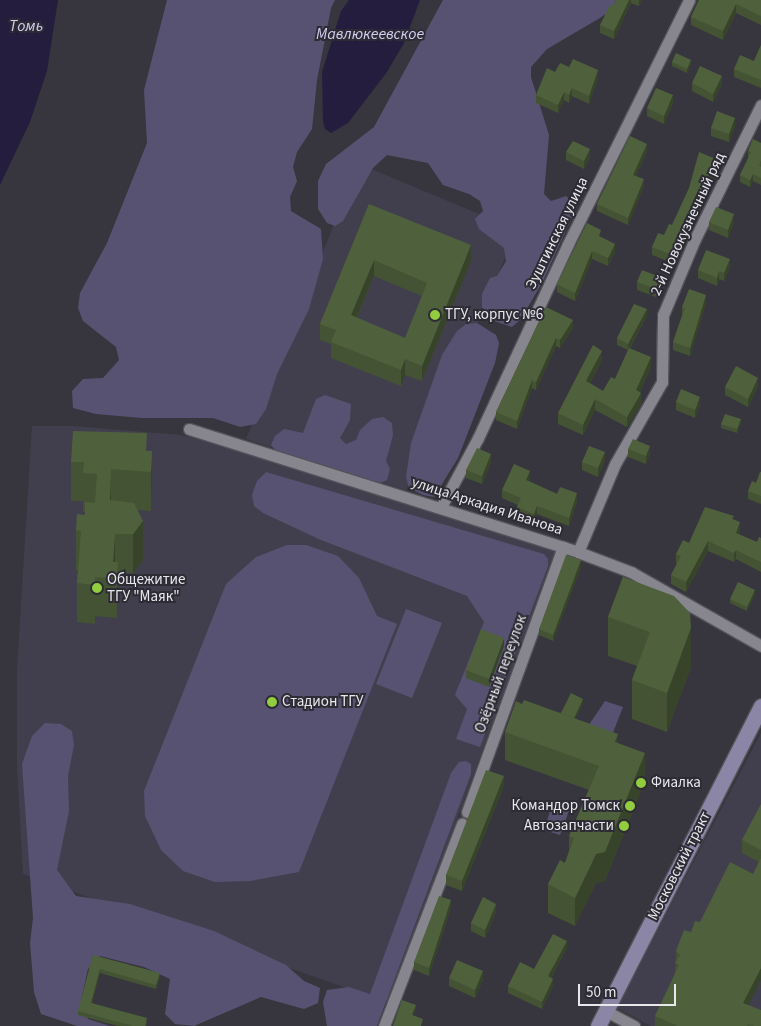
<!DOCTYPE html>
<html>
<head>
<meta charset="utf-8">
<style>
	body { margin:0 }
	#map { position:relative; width:761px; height:1026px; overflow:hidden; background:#37363e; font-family:"Source Sans 3",sans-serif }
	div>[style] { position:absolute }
	.built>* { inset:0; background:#413f4d }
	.green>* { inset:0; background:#575272 }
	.water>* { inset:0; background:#241d3e }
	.roads { filter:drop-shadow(1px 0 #535259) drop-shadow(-1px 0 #535259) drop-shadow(0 1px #535259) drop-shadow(0 -1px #535259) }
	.minor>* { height:11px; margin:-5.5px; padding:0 5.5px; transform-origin:5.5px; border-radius:5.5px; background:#87868f }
	.secondary>* { height:15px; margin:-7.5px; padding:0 7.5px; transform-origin:7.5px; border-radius:7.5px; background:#8b85a6 }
	.wall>* { inset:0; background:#445334 }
	.shaded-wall>* { inset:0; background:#37442a }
	.building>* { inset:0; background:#4f613c }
	.dots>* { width:14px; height:14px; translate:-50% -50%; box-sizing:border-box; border:2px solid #2d2c34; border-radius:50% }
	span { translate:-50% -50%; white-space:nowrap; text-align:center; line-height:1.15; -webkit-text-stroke:4px #2d2c34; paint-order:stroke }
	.street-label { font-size:15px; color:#e8e7ec }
	.poi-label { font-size:15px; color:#e8e7ec }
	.left { translate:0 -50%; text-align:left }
	.right { translate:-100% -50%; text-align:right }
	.water-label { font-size:16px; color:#d2cdf4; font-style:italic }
	.scale { position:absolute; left:578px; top:984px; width:98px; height:22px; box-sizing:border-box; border:2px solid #e8e7ec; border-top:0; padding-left:6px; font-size:15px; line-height:18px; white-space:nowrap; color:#e8e7ec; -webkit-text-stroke:4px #2d2c34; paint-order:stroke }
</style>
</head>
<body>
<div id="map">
	<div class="built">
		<div style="clip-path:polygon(359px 164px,517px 230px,406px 490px,246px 439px)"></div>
		<div style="clip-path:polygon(32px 426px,73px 426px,180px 435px,214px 443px,556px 551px,389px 1003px,23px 874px,17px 768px,17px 669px)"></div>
		<div style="clip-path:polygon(761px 733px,761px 1026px,651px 1026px,617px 1008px)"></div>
	</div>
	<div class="green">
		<div style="clip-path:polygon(167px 0,335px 0,331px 8px,317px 80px,312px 129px,297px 152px,293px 167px,297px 181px,290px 197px,291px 211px,321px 229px,323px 259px,309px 309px,277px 374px,266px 409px,256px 424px,240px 427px,213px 418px,142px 418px,96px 414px,73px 408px,72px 391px,83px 379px,103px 378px,119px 360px,116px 347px,83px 321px,78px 308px,80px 293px,107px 243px,147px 143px,144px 90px)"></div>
		<div style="clip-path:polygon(443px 0,616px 0,612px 9px,600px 18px,547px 49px,531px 67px,531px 77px,549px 135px,544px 194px,551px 201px,566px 196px,577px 206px,543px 281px,521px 319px,512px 327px,488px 319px,482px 309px,482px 294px,490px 278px,497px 276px,506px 261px,504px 248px,479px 229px,475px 219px,483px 211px,480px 201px,469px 194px,443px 185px,428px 163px,387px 155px,373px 168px,343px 221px,335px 226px,327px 223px,318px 209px,318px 181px,326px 164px,374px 127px)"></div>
		<div style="clip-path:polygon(477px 323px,496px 335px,499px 343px,495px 363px,458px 458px,434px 497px,423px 495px,409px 488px,406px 477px,411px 443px,442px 355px,457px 331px,466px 324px)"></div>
		<div style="clip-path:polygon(325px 395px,351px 404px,350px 420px,340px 438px,346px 444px,356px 440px,360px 430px,372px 419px,383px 417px,392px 423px,393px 435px,386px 461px,390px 469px,387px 480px,380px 483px,277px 452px,271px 445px,275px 436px,284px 429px,303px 433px,316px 399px)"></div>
		<div style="clip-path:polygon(266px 472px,544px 554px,548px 559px,548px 566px,480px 747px,456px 739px,467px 709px,455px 695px,484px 622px,467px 596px,321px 540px,263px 513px,254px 506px,252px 495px,257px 481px)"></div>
		<div style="clip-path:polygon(287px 545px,306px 545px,338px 556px,359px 578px,377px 616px,397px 624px,299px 872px,250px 881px,215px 882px,183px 871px,161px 850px,145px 816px,144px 791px,226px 584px,256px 557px)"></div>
		<div style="clip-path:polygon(406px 609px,442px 623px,412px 698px,376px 684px)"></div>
		<div style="clip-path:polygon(605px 701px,623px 707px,607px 748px,580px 738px)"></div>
		<div style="clip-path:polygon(45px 723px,61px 724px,72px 731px,74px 745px,68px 776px,69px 811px,57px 870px,76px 896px,130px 904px,214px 931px,286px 965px,304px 981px,320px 988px,318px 1003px,304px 1009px,261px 997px,194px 1026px,175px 1024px,165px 1014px,170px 979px,144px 967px,100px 956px,88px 969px,81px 1000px,88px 1019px,110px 1026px,77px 1026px,41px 1014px,34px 992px,30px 943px,33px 918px,22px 764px,32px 736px)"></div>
		<div style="clip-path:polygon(466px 761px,471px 764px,471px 774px,377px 1026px,327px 1026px,323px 1002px,327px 990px,349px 987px,370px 994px,451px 773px,459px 762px)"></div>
		<div style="clip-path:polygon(553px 802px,570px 808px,560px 835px,544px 830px)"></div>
	</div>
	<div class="water">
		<div style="clip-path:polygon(0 0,58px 0,47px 71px,30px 122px,0 185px)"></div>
		<div style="clip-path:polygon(349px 0,420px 0,404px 43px,387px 72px,348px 123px,331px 133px,325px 129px,323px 121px,322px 72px,341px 11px)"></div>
	</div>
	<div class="roads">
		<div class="minor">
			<div style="left:189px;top:429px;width:408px;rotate:17.5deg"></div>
			<div style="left:578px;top:552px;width:57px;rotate:20.7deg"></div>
			<div style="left:631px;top:572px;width:150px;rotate:29.6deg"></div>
			<div style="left:441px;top:507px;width:78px;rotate:-61.8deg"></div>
			<div style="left:478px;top:438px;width:214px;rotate:-65.1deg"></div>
			<div style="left:568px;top:244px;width:272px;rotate:-63.6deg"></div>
			<div style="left:578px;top:552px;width:95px;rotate:-67.2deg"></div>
			<div style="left:615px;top:464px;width:95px;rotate:-60.2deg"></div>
			<div style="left:662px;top:382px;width:67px;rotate:-89.1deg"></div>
			<div style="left:663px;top:315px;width:82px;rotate:-67.2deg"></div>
			<div style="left:695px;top:239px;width:149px;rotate:-63.8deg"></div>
			<div style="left:467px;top:812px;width:282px;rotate:-70.1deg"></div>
			<div style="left:606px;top:1011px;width:32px;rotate:28deg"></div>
			<div style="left:384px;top:1026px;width:217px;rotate:-68.9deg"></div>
		</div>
		<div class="secondary">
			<div style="left:598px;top:1026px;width:359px;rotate:-63deg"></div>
		</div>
	</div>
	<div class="wall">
		<div style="clip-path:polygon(616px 0,642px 0,639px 6px,631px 3px,614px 39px,600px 33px,600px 25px,613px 6px)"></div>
		<div style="clip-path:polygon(699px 0,761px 0,761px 25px,736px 13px,723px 40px,691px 25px,691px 17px)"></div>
		<div style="clip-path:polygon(761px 45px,761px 88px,734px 77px,734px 69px,754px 61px)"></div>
		<div style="clip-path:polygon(672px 62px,691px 64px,687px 73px,672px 66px)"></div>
		<div style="clip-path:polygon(569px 67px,598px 78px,589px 104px,572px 96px,569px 103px,564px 100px,558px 113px,536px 103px,536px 95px,555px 72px)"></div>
		<div style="clip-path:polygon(692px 83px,722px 84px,713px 102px,692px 91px)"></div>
		<div style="clip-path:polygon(673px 103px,664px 124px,647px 116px,647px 108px)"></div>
		<div style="clip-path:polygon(735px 126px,729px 142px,711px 136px,711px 128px)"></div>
		<div style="clip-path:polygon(761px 143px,761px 185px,753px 181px,750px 187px,740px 182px,740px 175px,748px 158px,748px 151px)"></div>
		<div style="clip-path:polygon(647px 151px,636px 176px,644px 186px,628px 225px,597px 211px,597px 204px)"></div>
		<div style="clip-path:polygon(566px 152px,590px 157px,584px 169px,566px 160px)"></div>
		<div style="clip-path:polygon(716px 167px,697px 209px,697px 217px,693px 226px,688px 224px,670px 262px,652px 255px,652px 247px,664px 235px)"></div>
		<div style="clip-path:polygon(evenodd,369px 204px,471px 261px,422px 381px,405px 375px,401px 386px,331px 358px,331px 344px,320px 340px,320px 324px,369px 204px,374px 276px,422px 296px,405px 338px,357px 318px,374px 276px)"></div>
		<div style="clip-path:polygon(709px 222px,734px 222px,728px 238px,709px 230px)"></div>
		<div style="clip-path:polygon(601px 237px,615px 252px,608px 266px,592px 259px,575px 301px,557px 292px,557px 284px)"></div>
		<div style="clip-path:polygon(730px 267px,724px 281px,719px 279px,717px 286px,698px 278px,698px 270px)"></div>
		<div style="clip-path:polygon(637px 282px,660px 285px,656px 297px,637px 290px)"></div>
		<div style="clip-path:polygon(706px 303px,690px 356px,673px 350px,673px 342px,682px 315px,682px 307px)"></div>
		<div style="clip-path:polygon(546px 307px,573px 328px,560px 348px,556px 346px,536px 390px,532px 388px,517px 429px,496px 420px,496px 412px)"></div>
		<div style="clip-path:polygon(647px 316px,630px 348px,651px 367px,640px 392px,641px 404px,627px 427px,595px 410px,583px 435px,558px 424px,558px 413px,602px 361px,590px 383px,603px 391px,615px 379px,628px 350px,617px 345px,617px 338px)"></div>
		<div style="clip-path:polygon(758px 386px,748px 407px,725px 395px,725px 387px)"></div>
		<div style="clip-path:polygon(676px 402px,700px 405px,695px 418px,676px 410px)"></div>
		<div style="clip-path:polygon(741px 423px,737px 433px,721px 428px,721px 424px)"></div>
		<div style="clip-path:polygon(628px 449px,650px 454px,646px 464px,628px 457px)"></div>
		<div style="clip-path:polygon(147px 451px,152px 451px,152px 490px,151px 511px,138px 510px,143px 560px,133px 573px,118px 573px,118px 601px,117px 618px,95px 616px,95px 624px,77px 622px,77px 583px,78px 570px,76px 570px,76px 530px,85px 515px,85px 512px,83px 512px,83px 501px,71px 501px,71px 462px)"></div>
		<div style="clip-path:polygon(605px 460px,598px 477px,582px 470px,582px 462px)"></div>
		<div style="clip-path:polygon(491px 462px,482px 484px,466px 478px,466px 470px)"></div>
		<div style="clip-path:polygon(761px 472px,761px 504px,748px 499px,748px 491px,756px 483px)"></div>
		<div style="clip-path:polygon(530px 479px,529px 481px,557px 494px,577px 501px,569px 526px,537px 514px,534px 522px,517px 515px,517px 507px,518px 505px,502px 498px,502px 490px)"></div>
		<div style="clip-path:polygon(734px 519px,740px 531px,739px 535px,757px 542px,761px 538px,761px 572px,736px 559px,734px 562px,708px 551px,686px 592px,671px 584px,671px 575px,677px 564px,676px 563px,676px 554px,689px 543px)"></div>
		<div style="clip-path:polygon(581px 567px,553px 641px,539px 635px,539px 629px)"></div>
		<div style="clip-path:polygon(623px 577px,691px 667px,667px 732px,632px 719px,632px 680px,637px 666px,608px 656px,608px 617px)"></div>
		<div style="clip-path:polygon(755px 594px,747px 611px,730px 603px,730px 599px)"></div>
		<div style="clip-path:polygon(504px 646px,489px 687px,466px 678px,466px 670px)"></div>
		<div style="clip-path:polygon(583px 703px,575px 719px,618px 743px,645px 781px,605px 881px,596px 883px,575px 926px,548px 913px,548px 884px,565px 863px,569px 851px,569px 836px,589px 790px,505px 760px,505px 732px,522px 704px,561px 713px)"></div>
		<div style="clip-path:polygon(504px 786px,462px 891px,446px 885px,446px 875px)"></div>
		<div style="clip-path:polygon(761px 804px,761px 980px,748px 1005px,761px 1026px,655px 1026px,655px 1016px,675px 974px,676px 951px,700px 922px,753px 874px,759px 862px,742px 853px,742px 840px)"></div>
		<div style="clip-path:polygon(451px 908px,429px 976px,414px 970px,414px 962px)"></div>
		<div style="clip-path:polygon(496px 912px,485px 938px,471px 931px,471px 923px)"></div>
		<div style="clip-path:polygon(567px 948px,551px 978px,553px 986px,542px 1009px,508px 993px,508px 986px)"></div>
		<div style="clip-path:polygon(93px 955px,160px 977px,156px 989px,100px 973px,92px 1003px,147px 1022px,146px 1026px,118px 1026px,78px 1015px,78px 1011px)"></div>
		<div style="clip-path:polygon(449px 978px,483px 979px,475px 998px,449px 986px)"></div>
	</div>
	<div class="shaded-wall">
		<div style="clip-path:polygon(629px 0,631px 0,631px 3px,614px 39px,614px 31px)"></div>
		<div style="clip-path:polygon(639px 0,642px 0,639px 6px)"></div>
		<div style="clip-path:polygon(736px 4px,736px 13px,723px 40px,723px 31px)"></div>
		<div style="clip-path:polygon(691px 60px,691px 64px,687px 73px,687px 69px)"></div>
		<div style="clip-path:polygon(598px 70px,598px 78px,589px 104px,589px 96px)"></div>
		<div style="clip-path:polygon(722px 76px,722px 84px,713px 102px,713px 94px)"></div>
		<div style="clip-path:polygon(572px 88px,572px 96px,569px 103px,569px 95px)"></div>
		<div style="clip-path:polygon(564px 92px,564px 100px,558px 113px,558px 105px)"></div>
		<div style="clip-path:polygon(673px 95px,673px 103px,664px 124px,664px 116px)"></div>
		<div style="clip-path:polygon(735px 118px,735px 126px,729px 142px,729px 134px)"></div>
		<div style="clip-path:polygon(647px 144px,647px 151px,633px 182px,633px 175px)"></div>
		<div style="clip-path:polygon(590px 149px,590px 157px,584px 169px,584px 161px)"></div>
		<div style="clip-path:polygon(716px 159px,716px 167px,694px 215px,694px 207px)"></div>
		<div style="clip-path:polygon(753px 174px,753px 181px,750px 187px,750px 180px)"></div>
		<div style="clip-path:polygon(644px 179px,644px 186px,628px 225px,628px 218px)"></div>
		<div style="clip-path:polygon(697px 209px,697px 217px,693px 226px,693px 218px)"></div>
		<div style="clip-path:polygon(734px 214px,734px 222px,728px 238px,728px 230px)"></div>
		<div style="clip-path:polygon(688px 216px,688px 224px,670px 262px,670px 254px)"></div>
		<div style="clip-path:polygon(615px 244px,615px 252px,608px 266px,608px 258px)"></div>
		<div style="clip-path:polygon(471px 245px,471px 261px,422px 381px,422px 366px)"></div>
		<div style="clip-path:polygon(592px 251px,592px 259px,575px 301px,575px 293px)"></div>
		<div style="clip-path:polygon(730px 259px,730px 267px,724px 281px,724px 273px)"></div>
		<div style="clip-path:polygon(374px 260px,374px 276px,351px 331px,351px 315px)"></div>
		<div style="clip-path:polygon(719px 271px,719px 279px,717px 286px,717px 278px)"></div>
		<div style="clip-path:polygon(660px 277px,660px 285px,656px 297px,656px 289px)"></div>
		<div style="clip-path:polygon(706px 295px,706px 303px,690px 356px,690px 348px)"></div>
		<div style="clip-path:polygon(647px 309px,647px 316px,628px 350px,628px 344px)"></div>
		<div style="clip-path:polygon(573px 320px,573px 328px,560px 348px,560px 340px)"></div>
		<div style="clip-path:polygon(556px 338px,556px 346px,536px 390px,536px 382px)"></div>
		<div style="clip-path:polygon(602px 351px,602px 361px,586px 391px,586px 381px)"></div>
		<div style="clip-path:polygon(651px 357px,651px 367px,636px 401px,636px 390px)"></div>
		<div style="clip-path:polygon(405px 359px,405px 375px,401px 386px,401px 370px)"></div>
		<div style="clip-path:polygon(758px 378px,758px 386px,748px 407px,748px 399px)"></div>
		<div style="clip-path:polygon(532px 380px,532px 388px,517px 429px,517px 421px)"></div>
		<div style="clip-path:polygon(641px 393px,641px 404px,627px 427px,627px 417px)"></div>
		<div style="clip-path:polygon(700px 397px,700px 405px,695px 418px,695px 410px)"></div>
		<div style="clip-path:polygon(595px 399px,595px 410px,583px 435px,583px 425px)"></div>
		<div style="clip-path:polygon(741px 419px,741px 423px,737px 433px,737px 429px)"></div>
		<div style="clip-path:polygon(650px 446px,650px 454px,646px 464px,646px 456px)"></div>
		<div style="clip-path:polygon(152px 451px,152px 490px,151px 511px,151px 472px)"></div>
		<div style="clip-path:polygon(605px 452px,605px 460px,598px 477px,598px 468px)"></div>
		<div style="clip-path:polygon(491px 454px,491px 462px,482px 484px,482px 476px)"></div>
		<div style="clip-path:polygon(111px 469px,111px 508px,110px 500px)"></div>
		<div style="clip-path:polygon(530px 471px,530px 479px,526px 488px,526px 480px)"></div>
		<div style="clip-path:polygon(577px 493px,577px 501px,569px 526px,569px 518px)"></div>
		<div style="clip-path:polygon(537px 506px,537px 514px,534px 522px,534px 514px)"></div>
		<div style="clip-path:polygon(143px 521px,143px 560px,133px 573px,133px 534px)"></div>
		<div style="clip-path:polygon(740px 522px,740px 531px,736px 543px,736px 533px)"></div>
		<div style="clip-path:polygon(115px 534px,115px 573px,113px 562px)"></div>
		<div style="clip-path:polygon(708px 541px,708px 551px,686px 592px,686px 582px)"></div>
		<div style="clip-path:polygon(736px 550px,736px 559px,734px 562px,734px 553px)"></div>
		<div style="clip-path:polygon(581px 560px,581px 567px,553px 641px,553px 635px)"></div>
		<div style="clip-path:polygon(118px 562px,118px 601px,117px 618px,117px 579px)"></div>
		<div style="clip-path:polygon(755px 590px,755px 594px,747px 611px,747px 607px)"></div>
		<div style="clip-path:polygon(691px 628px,691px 667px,667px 732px,667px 693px)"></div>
		<div style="clip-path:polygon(504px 638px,504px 646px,489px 687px,489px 679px)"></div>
		<div style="clip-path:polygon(583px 699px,583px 703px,573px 724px,573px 720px)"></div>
		<div style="clip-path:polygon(618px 734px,618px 763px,615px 742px)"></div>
		<div style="clip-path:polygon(645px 753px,645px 781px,605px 881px,596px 883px,575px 926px,575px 898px)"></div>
		<div style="clip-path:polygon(504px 776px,504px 786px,462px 891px,462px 881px)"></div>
		<div style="clip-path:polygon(451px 900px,451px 908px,429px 976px,429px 968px)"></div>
		<div style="clip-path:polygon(496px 904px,496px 912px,485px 938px,485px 930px)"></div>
		<div style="clip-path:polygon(567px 941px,567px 948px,548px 983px,548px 976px)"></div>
		<div style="clip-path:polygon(761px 968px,761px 980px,743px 1016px,743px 1003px)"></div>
		<div style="clip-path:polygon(100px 969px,100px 973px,91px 1007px,91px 1003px)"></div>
		<div style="clip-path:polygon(483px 971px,483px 979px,475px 998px,475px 990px)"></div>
		<div style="clip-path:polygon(160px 973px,160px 977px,156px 989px,156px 985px)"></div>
		<div style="clip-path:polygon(553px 979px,553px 986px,542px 1009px,542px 1002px)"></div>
		<div style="clip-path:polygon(416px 1005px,416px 1009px,412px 1019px,412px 1015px)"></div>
	</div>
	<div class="building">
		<div style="clip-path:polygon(616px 0,629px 0,614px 31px,600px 25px,610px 5px,613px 6px)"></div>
		<div style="clip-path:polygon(699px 0,761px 0,761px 16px,736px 4px,723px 31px,691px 17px)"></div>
		<div style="clip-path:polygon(761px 45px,761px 80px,734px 69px,740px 55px,754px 61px)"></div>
		<div style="clip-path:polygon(676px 53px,691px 60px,687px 69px,672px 62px)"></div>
		<div style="clip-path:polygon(573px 59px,598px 70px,589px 96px,572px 88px,569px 95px,564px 92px,558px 105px,536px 95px,547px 68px,555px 72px,560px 63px,569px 67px)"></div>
		<div style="clip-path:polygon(700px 66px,722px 76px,713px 94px,692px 83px)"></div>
		<div style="clip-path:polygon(656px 88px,673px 95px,664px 116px,647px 108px)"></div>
		<div style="clip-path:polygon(717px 111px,735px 118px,729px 134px,711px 128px)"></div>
		<div style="clip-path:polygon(630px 136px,647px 144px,633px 175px,644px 179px,628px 218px,597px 204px)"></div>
		<div style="clip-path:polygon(753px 139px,761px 143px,761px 160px,759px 166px,761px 167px,761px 178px,753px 174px,750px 180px,740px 175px,751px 152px,748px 151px)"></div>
		<div style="clip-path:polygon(573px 141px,590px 149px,584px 161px,566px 152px)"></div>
		<div style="clip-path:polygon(699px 152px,716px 159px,694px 207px,697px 209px,693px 218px,688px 216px,670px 254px,652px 247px,658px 233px,664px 235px,669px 224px,672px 225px,689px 188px)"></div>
		<div style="clip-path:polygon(evenodd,369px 204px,471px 245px,422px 366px,405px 359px,401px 370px,331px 342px,336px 330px,320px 324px,369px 204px,374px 260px,427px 283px,405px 338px,351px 315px,374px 260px)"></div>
		<div style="clip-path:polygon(716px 207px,734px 214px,728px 230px,709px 222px)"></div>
		<div style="clip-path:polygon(587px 223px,601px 230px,599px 236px,615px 244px,608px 258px,592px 251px,575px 293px,557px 284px)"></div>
		<div style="clip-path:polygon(706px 250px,730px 259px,724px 273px,719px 271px,717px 278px,698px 270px)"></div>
		<div style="clip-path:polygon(642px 270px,660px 277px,656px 289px,637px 282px)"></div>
		<div style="clip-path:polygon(689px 289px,706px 295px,690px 348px,673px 342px,685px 308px,682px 307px)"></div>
		<div style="clip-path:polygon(634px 304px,647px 309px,628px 344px,617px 338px)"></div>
		<div style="clip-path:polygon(546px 307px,573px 320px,560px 340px,556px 338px,536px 382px,532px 380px,517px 421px,496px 412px)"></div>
		<div style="clip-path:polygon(593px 345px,602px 351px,586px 381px,603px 391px,611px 377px,615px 379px,629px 348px,651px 357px,636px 390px,641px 393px,627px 417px,595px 399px,583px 425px,558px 413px)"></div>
		<div style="clip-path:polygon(736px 366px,758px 378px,748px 399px,725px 387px)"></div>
		<div style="clip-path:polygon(681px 389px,700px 397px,695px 410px,676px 402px)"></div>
		<div style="clip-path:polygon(725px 414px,741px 419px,737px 429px,721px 424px)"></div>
		<div style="clip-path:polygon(73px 431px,147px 433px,146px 451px,152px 451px,151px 472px,111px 469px,110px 500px,134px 503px,143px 521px,133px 534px,115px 534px,113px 562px,118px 562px,117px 579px,95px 577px,95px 585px,77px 583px,81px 531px,76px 530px,77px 514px,85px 515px,85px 502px,95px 503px,97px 474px,83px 473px,84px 462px,71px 462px)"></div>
		<div style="clip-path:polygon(633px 439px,650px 446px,646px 456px,628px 449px)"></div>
		<div style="clip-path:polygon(589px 446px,605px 452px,598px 468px,582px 462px)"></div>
		<div style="clip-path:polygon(477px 448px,491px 454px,482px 476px,466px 470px)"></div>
		<div style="clip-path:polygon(514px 464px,530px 471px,526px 480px,557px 494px,560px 487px,577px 493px,569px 518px,537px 506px,534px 514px,517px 507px,521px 498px,502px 490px)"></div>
		<div style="clip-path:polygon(760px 472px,761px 472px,761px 496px,748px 491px,752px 481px,756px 483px)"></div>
		<div style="clip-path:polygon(705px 507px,734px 516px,732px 519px,740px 522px,736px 533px,757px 542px,759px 537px,761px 538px,761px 562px,736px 550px,734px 553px,708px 541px,686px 582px,671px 575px,681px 556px,676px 554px,683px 540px,689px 543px)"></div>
		<div style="clip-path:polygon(566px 555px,581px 560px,553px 635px,539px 629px)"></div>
		<div style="clip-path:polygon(623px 577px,674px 596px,690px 613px,691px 628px,667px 693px,632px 680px,650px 632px,608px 617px)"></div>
		<div style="clip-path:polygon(738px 582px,755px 590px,747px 607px,730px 599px)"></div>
		<div style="clip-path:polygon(481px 629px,504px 638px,489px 679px,466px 670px)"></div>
		<div style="clip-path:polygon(571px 693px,583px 699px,574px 718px,561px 713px)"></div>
		<div style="clip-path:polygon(524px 700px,618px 734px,615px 742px,645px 753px,605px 852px,596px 854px,575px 898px,548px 884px,560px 860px,565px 863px,574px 838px,569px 836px,599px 766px,505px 732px,516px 701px,522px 704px)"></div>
		<div style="clip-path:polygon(486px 770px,504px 776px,462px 881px,446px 875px)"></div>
		<div style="clip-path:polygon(761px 804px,761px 850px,742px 840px)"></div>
		<div style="clip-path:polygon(761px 858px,761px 968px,743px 1003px,761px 1010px,761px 1026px,755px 1026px,748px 1024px,747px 1026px,678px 1026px,655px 1016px,679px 965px,675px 963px,680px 955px,676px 951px,684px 930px,691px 932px,695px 921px,700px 922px,730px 862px,753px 874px)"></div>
		<div style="clip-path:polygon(439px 896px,451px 900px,429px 968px,414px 962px)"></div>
		<div style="clip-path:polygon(483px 897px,496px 904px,485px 930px,471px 923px)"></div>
		<div style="clip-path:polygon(553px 934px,567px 941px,548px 976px,553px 979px,542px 1002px,508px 986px,520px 962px,534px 969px)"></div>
		<div style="clip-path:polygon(93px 955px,160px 973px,156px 985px,100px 969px,91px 1003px,147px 1018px,145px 1026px,133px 1026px,78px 1011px)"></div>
		<div style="clip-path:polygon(457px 960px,483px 971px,475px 990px,449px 978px)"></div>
		<div style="clip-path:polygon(402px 1000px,416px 1005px,412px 1015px,423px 1019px,421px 1026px,393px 1026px)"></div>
	</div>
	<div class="dots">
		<div style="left:435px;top:315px;background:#92cd3f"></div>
		<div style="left:97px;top:588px;background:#92cd3f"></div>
		<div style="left:272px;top:702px;background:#92cd3f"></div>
		<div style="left:641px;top:783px;background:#92cd3f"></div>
		<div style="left:630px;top:806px;background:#92cd3f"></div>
		<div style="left:624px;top:826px;background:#92cd3f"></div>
	</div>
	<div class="street-label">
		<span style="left:688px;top:224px;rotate:-65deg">2-й Новокузнечный ряд</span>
		<span style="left:557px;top:233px;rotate:-64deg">Эуштинская улица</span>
		<span style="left:487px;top:506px;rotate:18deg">улица Аркадия Иванова</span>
		<span style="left:501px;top:674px;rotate:-70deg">Озёрный переулок</span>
		<span style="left:679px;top:866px;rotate:-63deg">Московский тракт</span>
	</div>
	<div class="poi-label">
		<span class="left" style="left:445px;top:315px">ТГУ, корпус №6</span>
		<span class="left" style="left:107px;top:588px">Общежитие<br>ТГУ "Маяк"</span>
		<span class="left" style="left:282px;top:702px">Стадион ТГУ</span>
		<span class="left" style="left:651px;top:783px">Фиалка</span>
		<span class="right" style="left:620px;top:806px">Командор Томск</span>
		<span class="right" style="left:614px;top:826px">Автозапчасти</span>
	</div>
	<div class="water-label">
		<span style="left:26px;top:26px">Томь</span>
		<span style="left:370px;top:34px">Мавлюкеевское</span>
	</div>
	<div class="scale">50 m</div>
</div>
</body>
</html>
